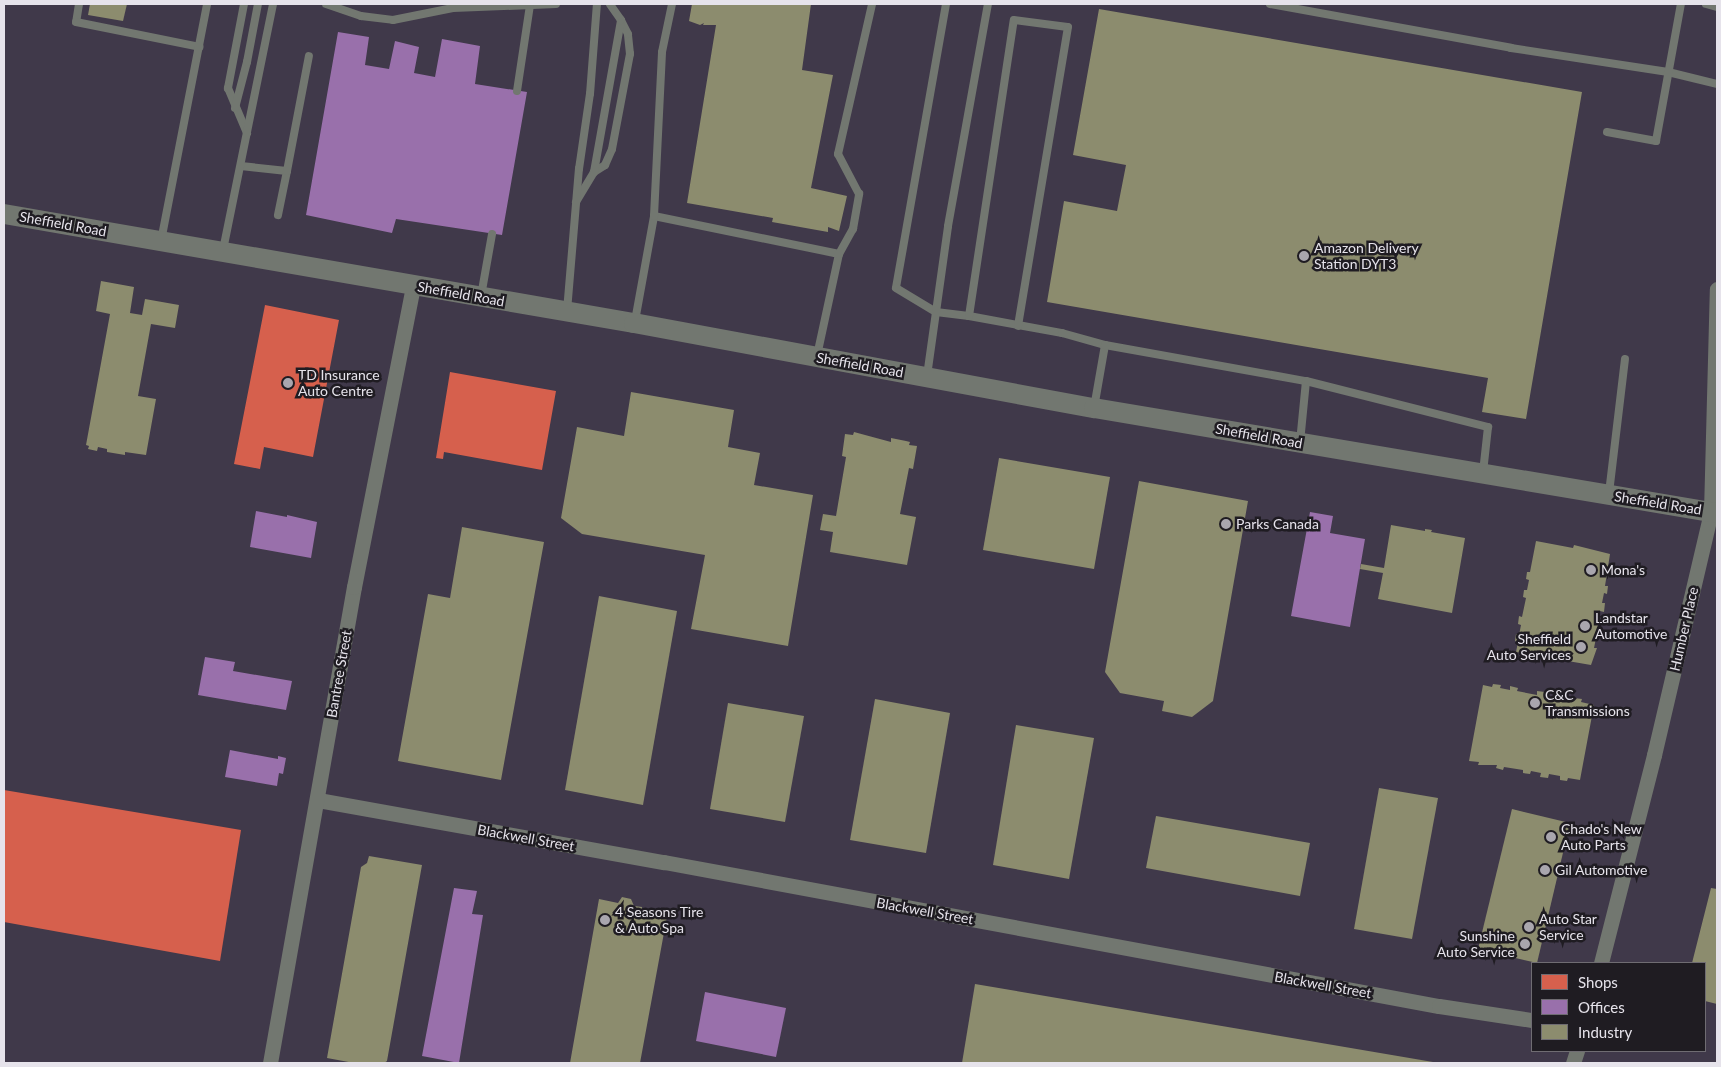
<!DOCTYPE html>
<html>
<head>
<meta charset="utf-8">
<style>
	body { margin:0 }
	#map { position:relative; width:1721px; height:1067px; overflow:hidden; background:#39363d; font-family:Lato,sans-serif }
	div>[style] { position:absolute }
	.built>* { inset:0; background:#40394a }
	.shops>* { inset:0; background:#d6604d }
	.offices>* { inset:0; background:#9970ab }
	.industry>* { inset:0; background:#8c8c6e }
	.service>* { height:8px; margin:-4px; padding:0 4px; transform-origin:4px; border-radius:4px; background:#727770 }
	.minor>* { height:15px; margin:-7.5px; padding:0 7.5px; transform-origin:7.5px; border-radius:7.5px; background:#727770 }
	.tertiary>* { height:20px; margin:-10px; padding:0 10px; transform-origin:10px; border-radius:10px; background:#727770 }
	.dots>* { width:14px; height:14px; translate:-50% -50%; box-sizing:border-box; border:2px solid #1f1c22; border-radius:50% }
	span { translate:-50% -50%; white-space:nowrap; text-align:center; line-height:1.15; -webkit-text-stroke:5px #1f1c22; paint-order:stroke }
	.street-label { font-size:14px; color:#e6e3eb }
	.poi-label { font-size:14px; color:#e6e3eb }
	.left { translate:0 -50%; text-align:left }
	.right { translate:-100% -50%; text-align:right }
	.frame { position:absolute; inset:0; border:5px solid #e6e3eb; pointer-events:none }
	.legend { position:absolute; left:1531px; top:962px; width:175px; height:90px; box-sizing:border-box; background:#1f1c22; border:1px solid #6f6c72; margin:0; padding:6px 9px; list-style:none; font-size:15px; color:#e6e3eb }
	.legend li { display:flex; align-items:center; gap:10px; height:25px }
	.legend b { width:25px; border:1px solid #6f6c72 }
</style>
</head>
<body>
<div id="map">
	<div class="built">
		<div style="clip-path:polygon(evenodd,4px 4px,1717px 4px,1717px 1063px,4px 1063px,4px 4px,1532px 963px,1705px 963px,1705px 1051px,1532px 1051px,1532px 963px)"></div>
	</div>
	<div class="shops">
		<div style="clip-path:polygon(265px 305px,339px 320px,313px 457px,264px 447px,260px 469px,234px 464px)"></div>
		<div style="clip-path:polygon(450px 372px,556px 391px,542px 470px,444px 452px,443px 459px,436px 458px)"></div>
		<div style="clip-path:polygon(4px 790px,241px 830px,220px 961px,4px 922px)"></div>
	</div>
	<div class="offices">
		<div style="clip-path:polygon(338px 32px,369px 37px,365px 65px,389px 69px,395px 41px,419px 47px,414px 73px,435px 77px,442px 39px,480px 46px,475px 84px,527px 92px,502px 235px,396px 219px,392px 233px,306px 215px)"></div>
		<div style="clip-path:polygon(256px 511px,287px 517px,287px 515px,317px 522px,311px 558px,250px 547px)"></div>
		<div style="clip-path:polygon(1310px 512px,1333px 516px,1330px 533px,1365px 539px,1350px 627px,1291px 616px)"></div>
		<div style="clip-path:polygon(205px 657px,235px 662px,233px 671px,292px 681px,286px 710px,198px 695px)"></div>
		<div style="clip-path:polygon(230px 750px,278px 759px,278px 756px,286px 758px,283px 774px,279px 773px,277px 786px,225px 777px)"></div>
		<div style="clip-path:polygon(454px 888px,477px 891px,472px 914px,483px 915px,459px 1063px,422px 1056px)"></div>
		<div style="clip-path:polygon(705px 992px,786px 1008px,776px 1057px,696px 1041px)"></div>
	</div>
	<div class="industry">
		<div style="clip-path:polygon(90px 4px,127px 4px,123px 21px,88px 15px)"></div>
		<div style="clip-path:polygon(692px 4px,811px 4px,802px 70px,833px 75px,811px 188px,847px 196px,839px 231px,828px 227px,828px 232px,772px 222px,773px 218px,687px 203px,716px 25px,703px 25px,704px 23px,700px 25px,689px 21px)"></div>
		<div style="clip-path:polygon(1099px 9px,1582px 92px,1526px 419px,1482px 412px,1488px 378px,1047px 302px,1064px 201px,1117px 211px,1126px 165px,1073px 155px)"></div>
		<div style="clip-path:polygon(101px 281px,134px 287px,130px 313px,142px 315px,145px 299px,179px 305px,175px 328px,151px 324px,138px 396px,156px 399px,146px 455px,125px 452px,125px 455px,107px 452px,107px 449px,98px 447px,97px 451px,88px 449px,89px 446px,86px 445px,110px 314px,96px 311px)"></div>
		<div style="clip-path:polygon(631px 392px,734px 410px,728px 447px,760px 453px,754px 485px,813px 495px,788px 646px,691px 629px,705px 555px,582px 534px,561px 518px,577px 427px,624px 436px)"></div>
		<div style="clip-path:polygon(854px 432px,891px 442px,891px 438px,906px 441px,910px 442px,909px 445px,917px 446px,913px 469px,909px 468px,900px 514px,916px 517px,907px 565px,830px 552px,833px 532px,820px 530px,823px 514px,836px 516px,846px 457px,842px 456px,845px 434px,853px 435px)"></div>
		<div style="clip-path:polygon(999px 458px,1110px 477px,1094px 569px,983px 550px)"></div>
		<div style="clip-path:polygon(1139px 481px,1248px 501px,1213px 701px,1192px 717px,1162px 711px,1164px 701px,1120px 693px,1105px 672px)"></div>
		<div style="clip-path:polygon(1391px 525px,1425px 531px,1425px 529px,1432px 530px,1431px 532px,1465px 538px,1452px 613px,1378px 599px,1383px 573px,1360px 569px,1361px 564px,1384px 568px)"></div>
		<div style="clip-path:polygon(462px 527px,544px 542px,501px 780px,398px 761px,428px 594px,450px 598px)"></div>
		<div style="clip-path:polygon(1536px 541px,1573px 548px,1574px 545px,1610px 554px,1605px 586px,1608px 586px,1607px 594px,1604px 593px,1602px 603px,1605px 603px,1604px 612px,1600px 611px,1597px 630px,1600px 631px,1599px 638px,1596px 638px,1594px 648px,1597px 648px,1591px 665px,1516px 652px,1518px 642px,1515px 641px,1516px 634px,1519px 635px,1521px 625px,1518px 624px,1519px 616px,1522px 617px,1526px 598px,1523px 597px,1524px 590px,1527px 590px,1529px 580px,1526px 579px,1527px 572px,1530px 572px)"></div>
		<div style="clip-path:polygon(599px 596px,677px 611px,643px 805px,565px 790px)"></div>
		<div style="clip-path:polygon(1493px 684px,1501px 685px,1500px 688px,1510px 690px,1510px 686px,1518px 688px,1517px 691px,1537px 695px,1537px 691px,1545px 692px,1544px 696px,1554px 698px,1554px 695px,1562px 696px,1562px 699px,1574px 701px,1574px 698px,1582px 699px,1581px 702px,1594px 705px,1580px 780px,1568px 778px,1567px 781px,1560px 780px,1560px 776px,1549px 774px,1548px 778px,1540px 777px,1541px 773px,1531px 771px,1530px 774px,1523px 773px,1523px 770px,1504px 767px,1503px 770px,1496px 768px,1497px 765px,1478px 765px,1479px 762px,1469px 761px,1483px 685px,1492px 687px)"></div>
		<div style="clip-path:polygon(875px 699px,950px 713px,926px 853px,850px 840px)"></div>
		<div style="clip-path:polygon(728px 703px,804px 716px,785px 822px,710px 809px)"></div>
		<div style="clip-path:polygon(1016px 725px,1094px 738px,1069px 879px,993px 865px)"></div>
		<div style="clip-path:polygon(1379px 788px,1438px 798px,1412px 939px,1354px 929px)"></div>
		<div style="clip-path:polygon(1512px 809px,1570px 823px,1537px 963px,1478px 949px)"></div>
		<div style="clip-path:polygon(1156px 816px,1310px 843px,1300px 896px,1146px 868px)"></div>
		<div style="clip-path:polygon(369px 856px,422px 865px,387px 1061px,384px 1063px,354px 1063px,327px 1058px,361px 867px,367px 863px)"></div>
		<div style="clip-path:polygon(1711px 888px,1717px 889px,1717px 1004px,1705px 1001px,1705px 963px,1692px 963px)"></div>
		<div style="clip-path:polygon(622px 897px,631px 899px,634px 906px,642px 907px,642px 911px,657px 914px,657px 909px,668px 911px,640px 1063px,570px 1063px,599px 899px,618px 903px)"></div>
		<div style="clip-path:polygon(975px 984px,1433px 1062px,1433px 1063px,962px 1063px)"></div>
	</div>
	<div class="service">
		<div style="left:79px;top:4px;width:18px;rotate:99deg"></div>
		<div style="left:76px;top:22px;width:126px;rotate:11.4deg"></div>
		<div style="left:244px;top:4px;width:86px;rotate:100.8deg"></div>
		<div style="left:228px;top:88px;width:49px;rotate:67.1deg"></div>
		<div style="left:326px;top:4px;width:37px;rotate:19deg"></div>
		<div style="left:361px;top:16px;width:32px;rotate:7deg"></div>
		<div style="left:393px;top:20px;width:61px;rotate:-11.3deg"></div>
		<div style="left:453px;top:8px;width:103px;rotate:-2.2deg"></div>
		<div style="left:946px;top:4px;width:288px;rotate:100deg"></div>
		<div style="left:896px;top:288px;width:47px;rotate:31deg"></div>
		<div style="left:936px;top:312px;width:33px;rotate:7deg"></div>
		<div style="left:969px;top:316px;width:95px;rotate:10.4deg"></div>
		<div style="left:1062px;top:333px;width:45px;rotate:15.6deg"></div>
		<div style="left:1105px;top:345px;width:64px;rotate:99.9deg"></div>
		<div style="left:1270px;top:4px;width:245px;rotate:10.3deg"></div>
		<div style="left:1511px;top:48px;width:159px;rotate:8.7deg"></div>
		<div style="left:1668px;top:72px;width:50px;rotate:13.8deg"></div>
		<div style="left:1706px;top:4px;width:11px;rotate:15deg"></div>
		<div style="left:517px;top:91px;width:87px;rotate:-81.4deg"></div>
		<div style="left:235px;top:108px;width:48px;rotate:-75.4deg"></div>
		<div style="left:247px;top:62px;width:59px;rotate:-79.3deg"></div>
		<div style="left:1607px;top:132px;width:50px;rotate:10.4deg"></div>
		<div style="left:1656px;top:141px;width:139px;rotate:-79.7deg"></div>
		<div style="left:241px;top:166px;width:46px;rotate:6.2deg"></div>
		<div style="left:287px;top:171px;width:45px;rotate:101.6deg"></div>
		<div style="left:287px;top:171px;width:117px;rotate:-79.2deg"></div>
		<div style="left:594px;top:172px;width:13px;rotate:-32deg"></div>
		<div style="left:605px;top:165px;width:17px;rotate:-66deg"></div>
		<div style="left:612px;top:149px;width:97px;rotate:-79.3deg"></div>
		<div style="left:630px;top:54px;width:20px;rotate:-96deg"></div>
		<div style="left:628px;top:34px;width:16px;rotate:-117deg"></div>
		<div style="left:576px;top:202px;width:35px;rotate:-59deg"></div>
		<div style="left:594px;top:172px;width:154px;rotate:-79.9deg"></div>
		<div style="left:621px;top:20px;width:19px;rotate:-125deg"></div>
		<div style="left:654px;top:216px;width:189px;rotate:11.6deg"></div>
		<div style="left:839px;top:254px;width:104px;rotate:102.2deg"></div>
		<div style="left:161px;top:241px;width:241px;rotate:-79deg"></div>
		<div style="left:223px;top:250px;width:251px;rotate:-78.5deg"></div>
		<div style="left:839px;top:254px;width:29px;rotate:-61deg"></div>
		<div style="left:853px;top:229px;width:36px;rotate:-80deg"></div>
		<div style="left:859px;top:194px;width:45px;rotate:-117.7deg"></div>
		<div style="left:838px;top:154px;width:154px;rotate:-77.2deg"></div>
		<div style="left:481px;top:296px;width:63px;rotate:-79.9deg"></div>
		<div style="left:567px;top:311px;width:143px;rotate:-85.2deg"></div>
		<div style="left:579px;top:169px;width:76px;rotate:-81.7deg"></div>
		<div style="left:590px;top:94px;width:90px;rotate:-85.6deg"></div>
		<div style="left:969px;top:316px;width:299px;rotate:-81.4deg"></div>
		<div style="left:1014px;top:20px;width:54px;rotate:7.4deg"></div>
		<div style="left:1068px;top:27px;width:303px;rotate:99.5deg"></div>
		<div style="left:635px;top:321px;width:107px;rotate:-79.7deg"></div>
		<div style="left:654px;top:216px;width:164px;rotate:-87.2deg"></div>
		<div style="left:662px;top:52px;width:49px;rotate:-78.2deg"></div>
		<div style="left:1105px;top:345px;width:204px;rotate:10.2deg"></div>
		<div style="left:1306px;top:381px;width:61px;rotate:95.6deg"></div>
		<div style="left:927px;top:376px;width:151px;rotate:-82deg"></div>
		<div style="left:948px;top:226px;width:226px;rotate:-79.8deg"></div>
		<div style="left:1306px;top:381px;width:188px;rotate:14.2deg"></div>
		<div style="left:1488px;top:427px;width:45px;rotate:96.3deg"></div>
		<div style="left:1609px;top:493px;width:135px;rotate:-83.2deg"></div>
	</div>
	<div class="minor">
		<div style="left:318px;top:800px;width:352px;rotate:10.2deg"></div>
		<div style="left:664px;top:862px;width:788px;rotate:10.53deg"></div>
		<div style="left:1439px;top:1006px;width:94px;rotate:8.6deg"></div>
		<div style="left:1601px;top:963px;width:215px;rotate:-75.7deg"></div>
		<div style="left:1654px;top:755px;width:250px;rotate:-76.8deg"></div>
		<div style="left:1711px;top:512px;width:223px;rotate:-88.5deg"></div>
		<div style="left:270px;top:1063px;width:483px;rotate:-80deg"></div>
		<div style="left:354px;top:587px;width:307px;rotate:-78.9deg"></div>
		<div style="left:1573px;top:1063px;width:13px;rotate:-72deg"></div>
	</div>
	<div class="tertiary">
		<div style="left:4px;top:214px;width:639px;rotate:9.82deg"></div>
		<div style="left:634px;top:323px;width:468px;rotate:10.5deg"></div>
		<div style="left:1094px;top:408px;width:632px;rotate:9.57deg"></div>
	</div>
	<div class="dots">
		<div style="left:1304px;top:256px;background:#a9a6ae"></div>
		<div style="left:288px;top:383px;background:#a9a6ae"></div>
		<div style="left:1226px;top:524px;background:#a9a6ae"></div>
		<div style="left:1591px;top:570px;background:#a9a6ae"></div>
		<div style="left:1585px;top:626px;background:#a9a6ae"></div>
		<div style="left:1581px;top:647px;background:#a9a6ae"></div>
		<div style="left:1535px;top:703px;background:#a9a6ae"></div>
		<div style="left:1551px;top:837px;background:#a9a6ae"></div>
		<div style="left:1545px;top:870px;background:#a9a6ae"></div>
		<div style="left:605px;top:920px;background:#a9a6ae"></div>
		<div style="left:1529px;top:927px;background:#a9a6ae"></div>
		<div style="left:1525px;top:944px;background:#a9a6ae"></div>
	</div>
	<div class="street-label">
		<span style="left:63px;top:224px;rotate:10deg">Sheffield Road</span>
		<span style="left:461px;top:294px;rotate:10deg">Sheffield Road</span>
		<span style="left:860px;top:365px;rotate:10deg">Sheffield Road</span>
		<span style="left:1259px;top:436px;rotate:10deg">Sheffield Road</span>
		<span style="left:1658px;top:503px;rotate:9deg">Sheffield Road</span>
		<span style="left:1684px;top:629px;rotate:-77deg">Humber Place</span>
		<span style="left:339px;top:674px;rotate:-80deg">Bantree Street</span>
		<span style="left:526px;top:838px;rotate:10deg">Blackwell Street</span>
		<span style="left:925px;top:911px;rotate:10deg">Blackwell Street</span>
		<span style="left:1323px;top:985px;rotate:10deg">Blackwell Street</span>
	</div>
	<div class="poi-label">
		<span class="left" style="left:1314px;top:256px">Amazon Delivery<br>Station DYT3</span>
		<span class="left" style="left:298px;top:383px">TD Insurance<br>Auto Centre</span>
		<span class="left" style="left:1236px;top:524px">Parks Canada</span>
		<span class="left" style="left:1601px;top:570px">Mona's</span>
		<span class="left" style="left:1595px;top:626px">Landstar<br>Automotive</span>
		<span class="right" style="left:1571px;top:647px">Sheffield<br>Auto Services</span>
		<span class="left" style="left:1545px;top:703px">C&amp;C<br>Transmissions</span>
		<span class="left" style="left:1561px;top:837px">Chado's New<br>Auto Parts</span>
		<span class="left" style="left:1555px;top:870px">Gil Automotive</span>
		<span class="left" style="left:615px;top:920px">4 Seasons Tire<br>&amp; Auto Spa</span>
		<span class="left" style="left:1539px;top:927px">Auto Star<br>Service</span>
		<span class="right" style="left:1515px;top:944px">Sunshine<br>Auto Service</span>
	</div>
	<div class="frame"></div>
	<ul class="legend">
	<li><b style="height:14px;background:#d6604d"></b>Shops</li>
	<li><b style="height:14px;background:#9970ab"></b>Offices</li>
	<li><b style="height:14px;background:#8c8c6e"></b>Industry</li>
	</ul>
</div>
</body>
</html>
